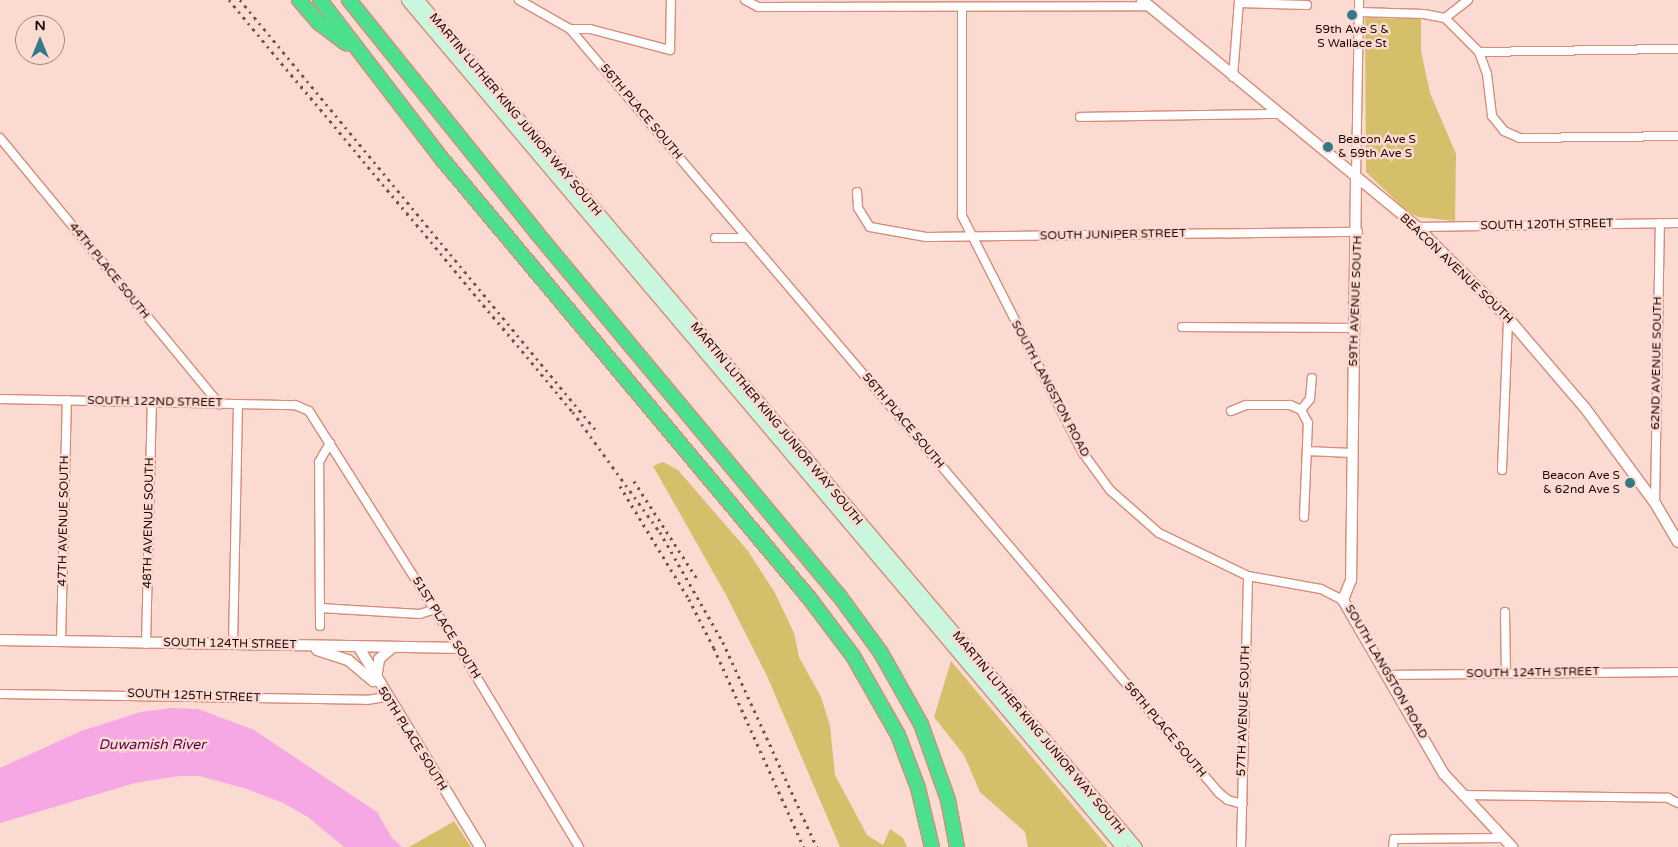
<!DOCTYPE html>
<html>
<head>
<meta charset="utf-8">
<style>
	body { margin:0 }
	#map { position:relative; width:1678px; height:847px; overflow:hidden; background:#fbdad2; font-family:"Varela Round",sans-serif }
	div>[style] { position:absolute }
	.green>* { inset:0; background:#d5bf6a }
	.water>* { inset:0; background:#f5a8e4 }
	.roads { filter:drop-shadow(1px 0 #d78c79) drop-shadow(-1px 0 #d78c79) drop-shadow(0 1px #d78c79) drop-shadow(0 -1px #d78c79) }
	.minor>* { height:8px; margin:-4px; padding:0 4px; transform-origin:4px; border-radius:4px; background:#fff }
	.tertiary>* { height:10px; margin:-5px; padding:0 5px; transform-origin:5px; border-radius:5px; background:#fff }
	.secondary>* { height:11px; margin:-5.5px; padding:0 5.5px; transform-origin:5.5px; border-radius:5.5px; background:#c9f6dd }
	.motorway>* { height:14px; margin:-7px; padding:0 7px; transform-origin:7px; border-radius:7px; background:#4ce08e }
	.rail>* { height:2.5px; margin-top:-1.25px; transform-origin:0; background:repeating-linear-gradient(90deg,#6f534e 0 2.5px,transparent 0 7.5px) }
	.dots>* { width:14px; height:14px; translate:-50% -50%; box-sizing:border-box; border:2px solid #fbdad2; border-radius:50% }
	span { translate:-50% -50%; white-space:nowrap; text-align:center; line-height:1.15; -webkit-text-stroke:5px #fbdad2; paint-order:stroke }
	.poi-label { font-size:12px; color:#1e0502 }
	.left { translate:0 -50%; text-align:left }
	.right { translate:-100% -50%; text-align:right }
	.street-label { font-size:12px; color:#1e0502 }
	.water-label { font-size:14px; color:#5b0250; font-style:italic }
	.north { position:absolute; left:15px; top:15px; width:50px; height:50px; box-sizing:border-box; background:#fbdad2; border:1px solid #a3857f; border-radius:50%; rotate:0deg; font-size:14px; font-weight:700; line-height:20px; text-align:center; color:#1e0502 }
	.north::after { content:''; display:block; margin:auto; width:18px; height:22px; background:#357988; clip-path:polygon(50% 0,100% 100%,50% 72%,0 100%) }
</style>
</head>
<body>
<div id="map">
	<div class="green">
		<div style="clip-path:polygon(1365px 18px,1421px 19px,1421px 51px,1430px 93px,1456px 154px,1455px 221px,1418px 217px,1407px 211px,1366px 172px)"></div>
		<div style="clip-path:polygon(663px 462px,678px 470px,748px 551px,775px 593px,794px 633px,799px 657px,821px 697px,830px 726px,835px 775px,867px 835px,883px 845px,890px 829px,903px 838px,907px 847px,840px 847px,767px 676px,725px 593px,653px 466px)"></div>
		<div style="clip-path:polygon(951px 661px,1108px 847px,1028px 847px,1025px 832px,980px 792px,964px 755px,934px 717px)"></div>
		<div style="clip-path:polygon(454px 821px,471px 847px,409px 847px,453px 822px)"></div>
	</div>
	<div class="water">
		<div style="clip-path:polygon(171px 708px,198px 709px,254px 730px,377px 812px,392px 838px,402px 847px,344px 847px,308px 817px,283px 803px,244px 788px,199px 776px,179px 776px,135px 783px,0 823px,0 768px,81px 731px,141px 712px)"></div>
	</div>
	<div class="roads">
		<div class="minor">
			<div style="left:519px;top:0;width:59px;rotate:29.6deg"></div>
			<div style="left:570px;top:29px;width:20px"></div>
			<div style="left:590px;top:29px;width:83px;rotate:14.7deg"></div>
			<div style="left:670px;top:50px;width:50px;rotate:-88.9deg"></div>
			<div style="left:745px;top:0;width:15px;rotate:28deg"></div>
			<div style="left:758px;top:7px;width:392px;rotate:-0.1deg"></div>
			<div style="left:1468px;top:0;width:29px;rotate:142deg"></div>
			<div style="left:1445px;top:18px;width:48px;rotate:45deg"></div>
			<div style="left:1479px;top:52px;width:23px;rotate:70deg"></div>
			<div style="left:1487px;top:74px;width:42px;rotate:83.2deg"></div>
			<div style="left:1492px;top:116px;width:19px;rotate:51deg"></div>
			<div style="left:1504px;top:131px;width:17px;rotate:24deg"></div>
			<div style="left:1520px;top:138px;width:158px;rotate:-0.7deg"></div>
			<div style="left:1239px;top:3px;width:68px;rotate:1.7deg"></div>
			<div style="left:962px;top:8px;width:208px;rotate:90deg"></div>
			<div style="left:962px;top:216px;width:266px;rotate:63deg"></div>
			<div style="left:1083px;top:453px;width:46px;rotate:53.9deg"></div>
			<div style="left:1110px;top:490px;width:65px;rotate:41.3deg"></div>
			<div style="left:1159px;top:533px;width:99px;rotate:25.8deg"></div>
			<div style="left:1248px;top:576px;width:74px;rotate:10.1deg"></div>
			<div style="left:1321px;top:589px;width:25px;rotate:27deg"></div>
			<div style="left:1359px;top:12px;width:65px;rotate:1.8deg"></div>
			<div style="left:1424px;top:14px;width:21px;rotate:11deg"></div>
			<div style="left:570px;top:29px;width:1002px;rotate:49.65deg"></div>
			<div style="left:1219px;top:793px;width:11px;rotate:38deg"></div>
			<div style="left:1228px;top:800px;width:15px;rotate:16deg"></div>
			<div style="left:1479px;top:52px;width:199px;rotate:-0.9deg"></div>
			<div style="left:1233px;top:77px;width:77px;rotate:-85.5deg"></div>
			<div style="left:1080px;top:117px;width:199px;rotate:-0.9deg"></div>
			<div style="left:0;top:138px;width:345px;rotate:50.5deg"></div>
			<div style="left:1356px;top:178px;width:178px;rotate:-89deg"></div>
			<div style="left:857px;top:192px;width:16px;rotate:86deg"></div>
			<div style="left:858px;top:208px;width:22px;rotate:58deg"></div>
			<div style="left:870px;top:227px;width:57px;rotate:10.1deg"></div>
			<div style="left:926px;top:237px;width:432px;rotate:-0.7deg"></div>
			<div style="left:1417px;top:227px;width:261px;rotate:-0.9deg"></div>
			<div style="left:715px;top:238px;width:32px"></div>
			<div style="left:1182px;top:327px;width:172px;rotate:0.3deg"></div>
			<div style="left:0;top:399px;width:295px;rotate:1.2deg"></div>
			<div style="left:295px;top:405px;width:15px;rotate:23deg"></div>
			<div style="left:309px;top:411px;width:280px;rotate:57.7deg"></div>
			<div style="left:459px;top:648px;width:232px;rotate:58.9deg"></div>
			<div style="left:1231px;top:411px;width:16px;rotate:-22deg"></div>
			<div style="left:1246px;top:405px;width:44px"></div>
			<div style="left:1290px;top:405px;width:12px;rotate:24deg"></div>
			<div style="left:1307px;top:451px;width:45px;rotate:2.5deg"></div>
			<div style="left:1502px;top:470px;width:152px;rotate:-87.7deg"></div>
			<div style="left:1655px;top:503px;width:280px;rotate:-89deg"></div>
			<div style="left:1304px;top:517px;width:94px;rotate:-87.6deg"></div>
			<div style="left:1308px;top:423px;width:15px;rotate:-118deg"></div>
			<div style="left:1301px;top:410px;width:14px;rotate:-51deg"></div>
			<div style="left:1310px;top:399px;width:21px;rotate:-85deg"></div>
			<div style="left:320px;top:608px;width:100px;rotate:3.4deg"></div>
			<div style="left:420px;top:614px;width:16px;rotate:-18deg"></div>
			<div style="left:1505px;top:612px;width:61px;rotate:89.1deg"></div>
			<div style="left:320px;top:626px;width:164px;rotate:-90.3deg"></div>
			<div style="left:319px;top:462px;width:22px;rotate:-60deg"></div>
			<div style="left:61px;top:641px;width:241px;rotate:-88.6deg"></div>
			<div style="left:146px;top:644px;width:242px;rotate:-88.6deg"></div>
			<div style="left:233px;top:644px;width:240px;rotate:-88.8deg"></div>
			<div style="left:1388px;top:675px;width:290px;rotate:-0.6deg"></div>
			<div style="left:0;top:694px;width:367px;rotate:0.9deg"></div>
			<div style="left:367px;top:700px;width:20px;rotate:-9deg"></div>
			<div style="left:1463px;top:795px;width:205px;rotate:0.8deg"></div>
			<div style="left:1668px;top:798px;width:11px;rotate:27deg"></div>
			<div style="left:1241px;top:847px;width:271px;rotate:-88.5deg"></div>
			<div style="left:1393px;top:847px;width:8px;rotate:-83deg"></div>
			<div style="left:1394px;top:839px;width:109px;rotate:-0.5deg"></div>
		</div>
		<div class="tertiary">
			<div style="left:1142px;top:0;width:357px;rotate:39.5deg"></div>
			<div style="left:1417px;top:227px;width:129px;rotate:45deg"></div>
			<div style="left:1508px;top:318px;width:118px;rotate:49.5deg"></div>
			<div style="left:1585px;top:408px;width:118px;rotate:53.6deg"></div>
			<div style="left:1655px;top:503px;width:45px;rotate:59.5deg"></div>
			<div style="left:1356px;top:178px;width:402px;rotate:90.7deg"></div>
			<div style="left:1351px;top:580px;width:22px;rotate:112deg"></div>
			<div style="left:1343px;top:600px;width:201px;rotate:59.9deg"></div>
			<div style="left:1444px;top:774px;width:100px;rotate:47deg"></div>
			<div style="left:0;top:640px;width:459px;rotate:1deg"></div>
			<div style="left:358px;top:646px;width:235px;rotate:58.7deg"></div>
			<div style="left:317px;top:650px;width:33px;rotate:18deg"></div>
			<div style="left:348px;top:660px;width:33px;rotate:40deg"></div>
			<div style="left:376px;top:679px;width:20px;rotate:-81deg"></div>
			<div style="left:379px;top:659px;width:18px;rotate:-41deg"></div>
		</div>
		<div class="secondary">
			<div style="left:407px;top:0;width:1108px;rotate:49.83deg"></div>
			<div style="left:418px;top:0;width:1110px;rotate:49.71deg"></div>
		</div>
		<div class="motorway">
			<div style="left:299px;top:0;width:30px;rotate:49deg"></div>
			<div style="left:319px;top:23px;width:34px;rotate:37deg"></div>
			<div style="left:320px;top:0;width:200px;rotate:52.5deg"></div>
			<div style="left:442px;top:159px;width:574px;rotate:50.09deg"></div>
			<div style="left:810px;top:599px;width:71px;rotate:53deg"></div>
			<div style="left:853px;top:656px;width:91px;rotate:60.3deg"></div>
			<div style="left:898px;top:735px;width:57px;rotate:69.3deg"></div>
			<div style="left:918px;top:788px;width:61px;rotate:76.7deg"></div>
			<div style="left:349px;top:0;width:298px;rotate:51.1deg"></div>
			<div style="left:536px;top:232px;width:471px;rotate:50.2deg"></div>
			<div style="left:838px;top:594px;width:73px;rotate:53.9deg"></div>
			<div style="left:881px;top:653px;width:81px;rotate:60.6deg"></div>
			<div style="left:921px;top:724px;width:81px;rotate:70.4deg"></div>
			<div style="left:948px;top:800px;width:48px;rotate:79.2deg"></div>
		</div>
	</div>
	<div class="rail">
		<div style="left:229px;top:0;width:537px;rotate:50.14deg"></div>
		<div style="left:573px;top:412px;width:148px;rotate:54.1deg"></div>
		<div style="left:660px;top:532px;width:127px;rotate:60.2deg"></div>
		<div style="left:723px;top:642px;width:226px;rotate:65.4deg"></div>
		<div style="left:240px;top:0;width:557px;rotate:50.39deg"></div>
		<div style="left:634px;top:481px;width:118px;rotate:57.1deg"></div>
		<div style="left:620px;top:486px;width:132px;rotate:58.6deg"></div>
		<div style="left:689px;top:599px;width:55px;rotate:63deg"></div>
		<div style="left:714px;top:648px;width:218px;rotate:65.7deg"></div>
	</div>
	<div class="dots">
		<div style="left:1352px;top:15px;background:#357988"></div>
		<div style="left:1328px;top:147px;background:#357988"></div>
		<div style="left:1630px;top:483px;background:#357988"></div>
	</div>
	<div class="poi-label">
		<span style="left:1352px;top:37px">59th Ave S &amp;<br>S Wallace St</span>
		<span class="left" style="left:1338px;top:147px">Beacon Ave S<br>&amp; 59th Ave S</span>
		<span class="right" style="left:1620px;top:483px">Beacon Ave S<br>&amp; 62nd Ave S</span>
	</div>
	<div class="street-label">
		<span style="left:641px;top:112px;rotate:50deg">56TH PLACE SOUTH</span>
		<span style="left:515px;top:115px;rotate:50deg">MARTIN LUTHER KING JUNIOR WAY SOUTH</span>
		<span style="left:1547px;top:225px;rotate:-1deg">SOUTH 120TH STREET</span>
		<span style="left:1113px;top:235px;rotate:-1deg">SOUTH JUNIPER STREET</span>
		<span style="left:1456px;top:269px;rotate:44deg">BEACON AVENUE SOUTH</span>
		<span style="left:109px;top:271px;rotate:51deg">44TH PLACE SOUTH</span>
		<span style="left:1356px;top:301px;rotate:-88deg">59TH AVENUE SOUTH</span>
		<span style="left:1657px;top:363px;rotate:-89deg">62ND AVENUE SOUTH</span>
		<span style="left:1050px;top:389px;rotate:62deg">SOUTH LANGSTON ROAD</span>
		<span style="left:155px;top:402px;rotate:1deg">SOUTH 122ND STREET</span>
		<span style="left:903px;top:421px;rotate:50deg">56TH PLACE SOUTH</span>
		<span style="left:776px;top:424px;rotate:50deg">MARTIN LUTHER KING JUNIOR WAY SOUTH</span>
		<span style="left:64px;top:521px;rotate:-89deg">47TH AVENUE SOUTH</span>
		<span style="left:149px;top:523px;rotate:-89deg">48TH AVENUE SOUTH</span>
		<span style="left:446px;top:628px;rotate:58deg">51ST PLACE SOUTH</span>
		<span style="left:230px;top:644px;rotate:1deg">SOUTH 124TH STREET</span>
		<span style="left:1386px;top:672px;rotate:60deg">SOUTH LANGSTON ROAD</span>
		<span style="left:1533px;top:673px;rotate:-1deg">SOUTH 124TH STREET</span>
		<span style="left:194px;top:696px;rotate:2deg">SOUTH 125TH STREET</span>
		<span style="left:1244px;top:711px;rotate:-88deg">57TH AVENUE SOUTH</span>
		<span style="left:1165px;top:730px;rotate:50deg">56TH PLACE SOUTH</span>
		<span style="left:1038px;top:733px;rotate:50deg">MARTIN LUTHER KING JUNIOR WAY SOUTH</span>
		<span style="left:412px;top:739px;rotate:58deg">50TH PLACE SOUTH</span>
	</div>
	<div class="water-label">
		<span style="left:152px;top:745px">Duwamish River</span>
	</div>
	<div class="north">N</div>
</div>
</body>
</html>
